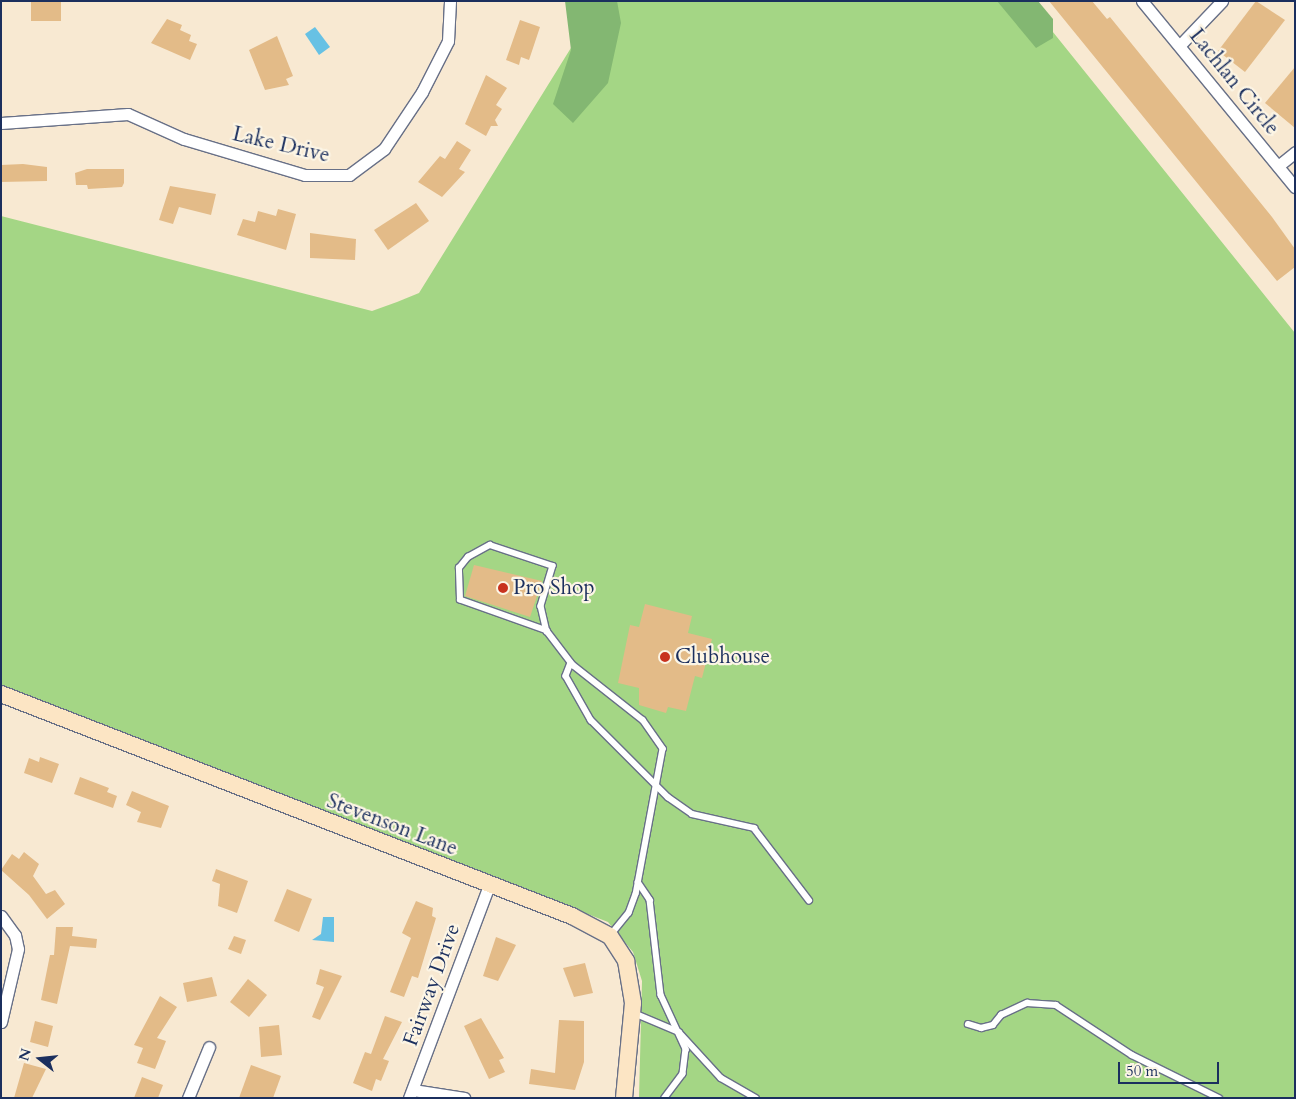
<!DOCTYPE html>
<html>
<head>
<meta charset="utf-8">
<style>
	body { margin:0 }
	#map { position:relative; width:1296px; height:1099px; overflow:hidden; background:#f8e9d2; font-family:Cardo,serif }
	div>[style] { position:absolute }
	.green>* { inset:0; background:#a4d685 }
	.forest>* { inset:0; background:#83b772 }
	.water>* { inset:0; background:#67c1e4 }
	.building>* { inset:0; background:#e3bb88 }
	.roads { filter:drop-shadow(1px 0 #687087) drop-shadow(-1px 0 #687087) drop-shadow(0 1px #687087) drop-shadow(0 -1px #687087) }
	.lane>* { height:5.5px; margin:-2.75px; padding:0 2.75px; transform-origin:2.75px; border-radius:2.75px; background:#fff }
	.street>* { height:11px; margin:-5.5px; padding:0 5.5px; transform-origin:5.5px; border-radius:5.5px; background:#fff }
	.secondary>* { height:16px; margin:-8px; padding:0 8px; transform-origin:8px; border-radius:8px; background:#fce5c4 }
	.dots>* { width:14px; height:14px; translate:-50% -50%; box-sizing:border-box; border:2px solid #fcf5e5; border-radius:50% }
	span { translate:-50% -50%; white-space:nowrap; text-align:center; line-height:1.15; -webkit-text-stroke:4.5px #fcf5e5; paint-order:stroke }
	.street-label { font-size:21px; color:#1b2f5e }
	.poi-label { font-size:21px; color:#1b2f5e }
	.left { translate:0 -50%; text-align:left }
	.frame { position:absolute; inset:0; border:2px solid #1b2f5e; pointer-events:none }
	.north { position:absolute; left:15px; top:1034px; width:50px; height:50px; -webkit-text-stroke:4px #fcf5e5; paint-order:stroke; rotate:286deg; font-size:14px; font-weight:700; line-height:20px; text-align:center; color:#1b2f5e }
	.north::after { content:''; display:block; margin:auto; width:18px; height:22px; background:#1b2f5e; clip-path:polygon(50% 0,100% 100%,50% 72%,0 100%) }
	.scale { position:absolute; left:1118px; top:1062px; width:101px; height:22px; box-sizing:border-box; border:2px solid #1b2f5e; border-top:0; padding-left:6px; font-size:15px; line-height:18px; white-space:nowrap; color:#1b2f5e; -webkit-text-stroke:4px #fcf5e5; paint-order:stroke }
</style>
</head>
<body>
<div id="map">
	<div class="green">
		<div style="clip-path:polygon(600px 1px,1028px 1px,1295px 333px,1295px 1098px,639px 1098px,642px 981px,633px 952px,608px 922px,1px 686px,1px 216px,372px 311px,397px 302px,419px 293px)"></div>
	</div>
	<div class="forest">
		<div style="clip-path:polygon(565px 1px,617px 1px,621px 23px,608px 83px,573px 123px,553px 104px,571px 50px)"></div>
		<div style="clip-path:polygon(997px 1px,1038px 1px,1053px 19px,1053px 38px,1036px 48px)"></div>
	</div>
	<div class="water">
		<div style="clip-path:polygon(315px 27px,330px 47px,319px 55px,305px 34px)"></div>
		<div style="clip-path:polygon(323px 917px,334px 917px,334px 942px,312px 940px,321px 934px)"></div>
	</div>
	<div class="building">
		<div style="clip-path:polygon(31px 1px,61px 1px,61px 21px,31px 21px)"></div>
		<div style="clip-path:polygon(1049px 1px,1092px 1px,1107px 19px,1110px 17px,1272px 217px,1295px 249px,1295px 267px,1277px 281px)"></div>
		<div style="clip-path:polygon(1256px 1px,1285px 20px,1245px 72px,1218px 51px)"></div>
		<div style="clip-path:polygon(167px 19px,182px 25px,180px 30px,191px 35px,189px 41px,197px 44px,190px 60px,151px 43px)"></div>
		<div style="clip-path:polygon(520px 20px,540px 27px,529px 60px,521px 57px,519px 65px,506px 60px)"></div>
		<div style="clip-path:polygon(277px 36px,293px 76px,286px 79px,289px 85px,265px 90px,249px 50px)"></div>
		<div style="clip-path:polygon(1295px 67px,1295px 128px,1265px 103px)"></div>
		<div style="clip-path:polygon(486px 75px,507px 88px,496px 105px,502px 109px,495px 120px,498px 126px,491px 126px,486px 136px,465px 124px)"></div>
		<div style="clip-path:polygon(457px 141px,471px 150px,459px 169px,465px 172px,442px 197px,418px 182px,440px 156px,445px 159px)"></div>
		<div style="clip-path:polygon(23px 164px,47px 167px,47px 181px,1px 182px,1px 165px)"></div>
		<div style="clip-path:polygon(87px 169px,124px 169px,124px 183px,122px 187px,88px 189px,87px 185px,76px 185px,75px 173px)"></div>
		<div style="clip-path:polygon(170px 186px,216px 194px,211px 215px,179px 207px,173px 224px,159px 220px)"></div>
		<div style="clip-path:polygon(416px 203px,429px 221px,388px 250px,374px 230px)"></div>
		<div style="clip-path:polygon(278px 209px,296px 214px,286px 250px,237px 235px,243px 219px,255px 222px,258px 211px,276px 216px)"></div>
		<div style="clip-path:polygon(310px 233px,356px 239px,355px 260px,310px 258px)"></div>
		<div style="clip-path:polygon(474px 565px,542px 581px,530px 617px,465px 596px)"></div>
		<div style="clip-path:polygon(645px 604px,692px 616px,688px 633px,712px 639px,702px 678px,695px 676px,686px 711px,668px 707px,666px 713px,639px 705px,639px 688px,618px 683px,630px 625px,639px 627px)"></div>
		<div style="clip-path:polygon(40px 757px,59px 764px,52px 783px,24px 773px,29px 758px,39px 762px)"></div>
		<div style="clip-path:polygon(80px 777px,109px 788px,107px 792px,117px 796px,113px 808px,74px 794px)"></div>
		<div style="clip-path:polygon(132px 791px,169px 806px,161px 828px,137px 822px,141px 812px,126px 805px)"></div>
		<div style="clip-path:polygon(24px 852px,39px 864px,33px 876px,46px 894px,55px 890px,65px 904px,47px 919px,29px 895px,1px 870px,12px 854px,19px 859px)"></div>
		<div style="clip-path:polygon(216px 869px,248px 881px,237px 913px,218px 906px,220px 884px,212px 881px)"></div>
		<div style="clip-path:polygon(287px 889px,312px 899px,299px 932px,274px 921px)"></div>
		<div style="clip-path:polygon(416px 901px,433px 908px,432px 916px,436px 918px,418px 978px,412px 976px,404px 997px,390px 992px,411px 938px,402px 933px)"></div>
		<div style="clip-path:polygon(56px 927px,73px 927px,72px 936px,97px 939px,96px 948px,70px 946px,57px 1004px,41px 1000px,50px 955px,54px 955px)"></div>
		<div style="clip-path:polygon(234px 936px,246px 940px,241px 954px,228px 949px)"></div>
		<div style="clip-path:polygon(496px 937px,516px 945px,498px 981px,483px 976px)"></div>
		<div style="clip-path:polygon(585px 963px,593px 993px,574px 997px,563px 968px)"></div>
		<div style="clip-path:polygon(320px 969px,342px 976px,320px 1020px,312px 1017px,324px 987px,316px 984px)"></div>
		<div style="clip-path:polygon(212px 977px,217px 996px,187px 1002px,183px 983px)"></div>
		<div style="clip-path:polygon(248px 979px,267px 995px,249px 1017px,230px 1002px)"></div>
		<div style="clip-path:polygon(160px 996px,177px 1007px,157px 1038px,166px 1041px,155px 1069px,137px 1063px,143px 1048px,134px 1045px)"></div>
		<div style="clip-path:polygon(385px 1016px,402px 1022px,383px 1059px,389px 1061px,381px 1081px,376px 1079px,372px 1091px,353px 1083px,365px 1052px,371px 1054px)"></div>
		<div style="clip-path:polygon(481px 1018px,504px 1058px,499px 1060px,505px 1072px,489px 1079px,464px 1026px)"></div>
		<div style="clip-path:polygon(559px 1020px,584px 1021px,584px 1062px,575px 1090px,529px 1084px,531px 1069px,555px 1073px)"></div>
		<div style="clip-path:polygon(35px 1021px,53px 1026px,48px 1047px,30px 1042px)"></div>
		<div style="clip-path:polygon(279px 1025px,282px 1055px,261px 1057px,259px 1027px)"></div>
		<div style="clip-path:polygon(24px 1063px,46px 1069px,32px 1098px,14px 1098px)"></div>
		<div style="clip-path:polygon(251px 1065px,281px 1076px,273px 1098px,239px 1098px)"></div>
		<div style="clip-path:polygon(142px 1077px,163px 1085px,158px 1098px,134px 1098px)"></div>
	</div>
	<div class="roads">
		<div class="lane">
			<div style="left:547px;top:631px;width:92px;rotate:-160.4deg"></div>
			<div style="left:460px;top:600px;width:32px;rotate:-92deg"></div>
			<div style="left:459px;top:568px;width:14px;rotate:-51deg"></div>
			<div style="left:468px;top:557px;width:25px;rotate:-29deg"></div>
			<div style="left:490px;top:545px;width:66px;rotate:18.4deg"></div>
			<div style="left:553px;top:566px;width:42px;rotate:106.7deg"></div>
			<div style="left:541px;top:606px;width:26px;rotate:77deg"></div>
			<div style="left:547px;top:631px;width:43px;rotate:52.6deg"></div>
			<div style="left:573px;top:665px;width:89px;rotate:38.2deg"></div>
			<div style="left:643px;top:720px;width:35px;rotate:55deg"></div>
			<div style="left:663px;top:749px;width:147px;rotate:100.5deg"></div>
			<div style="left:636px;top:894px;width:20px;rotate:110deg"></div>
			<div style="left:629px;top:913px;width:27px;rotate:129deg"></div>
			<div style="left:571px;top:663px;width:14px;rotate:111deg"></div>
			<div style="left:566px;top:676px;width:51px;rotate:60.4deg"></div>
			<div style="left:591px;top:720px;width:109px;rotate:45deg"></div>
			<div style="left:668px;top:797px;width:29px;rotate:35deg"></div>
			<div style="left:692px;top:814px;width:64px;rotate:12.7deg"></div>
			<div style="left:754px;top:828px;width:91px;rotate:52.6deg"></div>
			<div style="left:638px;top:882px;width:22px;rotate:56deg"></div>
			<div style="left:650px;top:900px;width:96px;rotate:83.4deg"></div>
			<div style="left:661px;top:995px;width:60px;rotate:65.2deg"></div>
			<div style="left:686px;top:1049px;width:25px;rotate:97deg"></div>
			<div style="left:683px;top:1074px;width:30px;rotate:127deg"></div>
			<div style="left:634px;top:1013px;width:49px;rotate:22.9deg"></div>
			<div style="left:679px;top:1032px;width:62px;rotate:47.6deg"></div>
			<div style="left:721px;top:1078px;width:40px;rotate:29.7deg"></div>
			<div style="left:968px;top:1024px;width:14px;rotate:17deg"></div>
			<div style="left:981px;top:1028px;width:12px;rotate:-14deg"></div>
			<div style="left:993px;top:1025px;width:13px;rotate:-51deg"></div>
			<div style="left:1001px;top:1015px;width:29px;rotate:-25deg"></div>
			<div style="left:1027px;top:1003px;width:29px;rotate:4deg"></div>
			<div style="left:1056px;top:1005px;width:91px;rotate:33.3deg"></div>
			<div style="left:1132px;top:1055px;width:97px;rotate:26.3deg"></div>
		</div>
		<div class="street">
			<div style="left:1142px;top:1px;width:241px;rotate:50.6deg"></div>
			<div style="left:1180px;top:45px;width:61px;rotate:-46.3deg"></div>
			<div style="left:1px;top:123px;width:127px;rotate:-4.1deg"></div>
			<div style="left:128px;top:114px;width:61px;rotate:24.1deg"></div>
			<div style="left:184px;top:139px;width:126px;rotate:16.6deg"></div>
			<div style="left:305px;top:175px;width:44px"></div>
			<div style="left:349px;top:175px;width:44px;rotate:-36.6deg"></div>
			<div style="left:384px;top:149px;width:69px;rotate:-56.3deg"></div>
			<div style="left:422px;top:92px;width:57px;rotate:-63deg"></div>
			<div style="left:448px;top:41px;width:40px;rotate:-87.1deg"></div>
			<div style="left:1278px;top:166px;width:22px;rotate:-39deg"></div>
			<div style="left:1px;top:916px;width:24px;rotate:54deg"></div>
			<div style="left:15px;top:935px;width:14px;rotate:78deg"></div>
			<div style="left:18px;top:949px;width:75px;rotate:103.1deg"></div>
			<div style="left:413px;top:1090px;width:52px;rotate:8.9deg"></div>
			<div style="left:188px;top:1098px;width:55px;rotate:-67.6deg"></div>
			<div style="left:409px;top:1098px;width:228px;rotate:-69.4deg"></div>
		</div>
		<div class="secondary">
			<div style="left:1px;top:694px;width:613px;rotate:21.25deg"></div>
			<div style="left:572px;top:916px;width:43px;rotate:27.8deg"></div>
			<div style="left:610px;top:936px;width:30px;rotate:57deg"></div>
			<div style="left:626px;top:961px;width:43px;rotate:80.5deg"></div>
			<div style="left:633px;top:1003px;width:95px;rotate:95.4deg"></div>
		</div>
	</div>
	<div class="dots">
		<div style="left:503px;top:588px;background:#c8321e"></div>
		<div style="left:665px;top:657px;background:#c8321e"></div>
	</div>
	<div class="street-label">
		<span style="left:1234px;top:82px;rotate:51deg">Lachlan Circle</span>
		<span style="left:281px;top:145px;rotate:13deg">Lake Drive</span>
		<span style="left:392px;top:825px;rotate:21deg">Stevenson Lane</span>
		<span style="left:432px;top:985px;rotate:-70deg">Fairway Drive</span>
	</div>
	<div class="poi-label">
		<span class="left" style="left:513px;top:588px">Pro Shop</span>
		<span class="left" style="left:675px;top:657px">Clubhouse</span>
	</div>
	<div class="frame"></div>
	<div class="north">N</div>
	<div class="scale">50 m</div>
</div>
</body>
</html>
